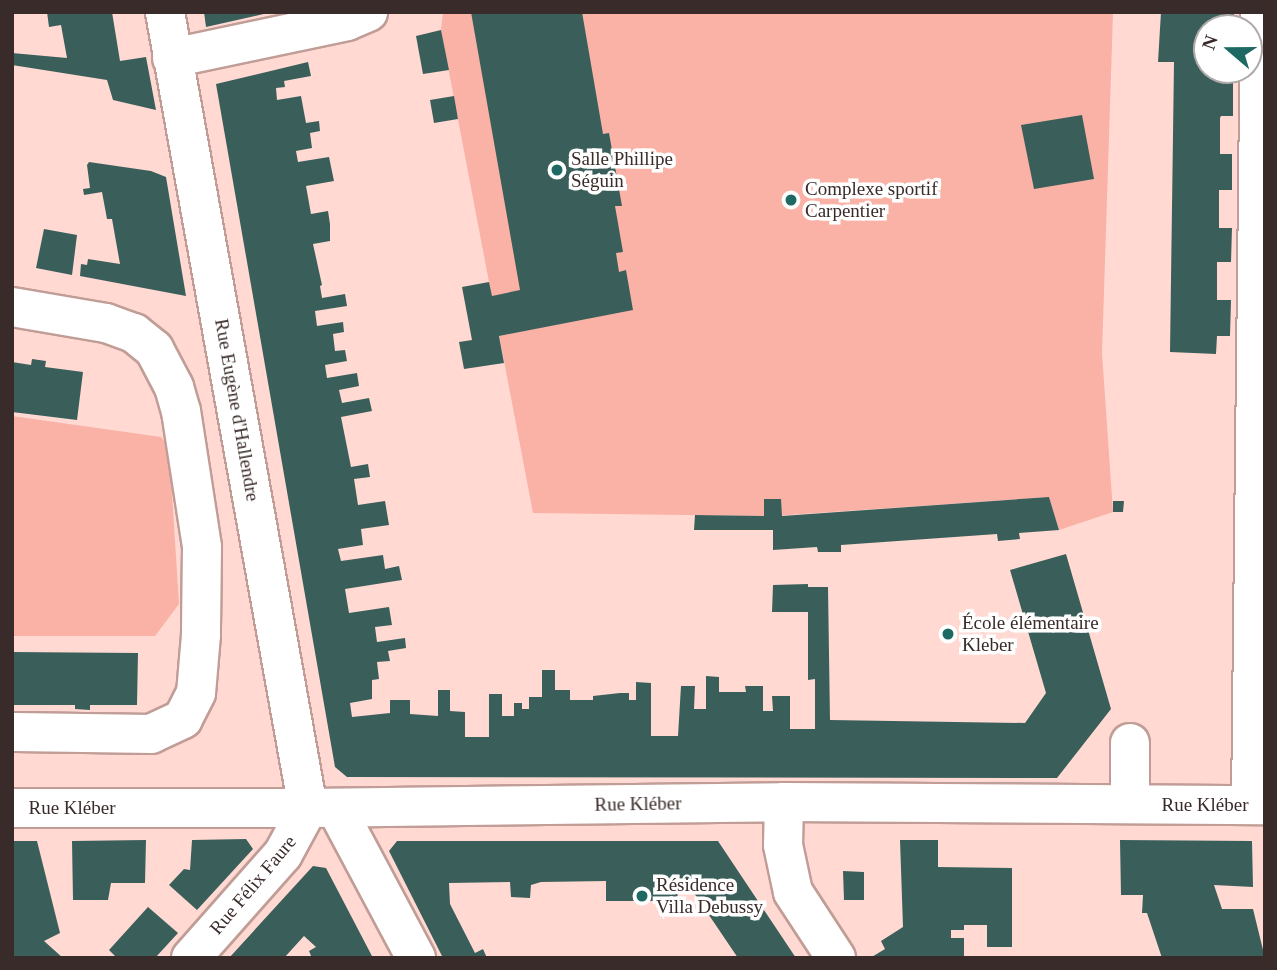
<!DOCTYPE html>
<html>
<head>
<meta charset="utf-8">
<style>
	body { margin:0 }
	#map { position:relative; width:1277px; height:970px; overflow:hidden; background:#ffd9d2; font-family:"Times New Roman",serif }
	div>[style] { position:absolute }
	.green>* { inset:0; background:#f9b2a5 }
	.building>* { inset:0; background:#3a5f5b }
	.roads { filter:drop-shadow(2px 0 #c09d96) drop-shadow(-2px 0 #c09d96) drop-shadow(0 2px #c09d96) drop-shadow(0 -2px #c09d96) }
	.minor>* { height:38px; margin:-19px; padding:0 19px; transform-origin:19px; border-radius:19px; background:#fff }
	.dots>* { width:19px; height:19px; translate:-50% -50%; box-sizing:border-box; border:4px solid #fff; border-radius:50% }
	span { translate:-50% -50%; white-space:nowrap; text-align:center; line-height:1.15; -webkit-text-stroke:7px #fff; paint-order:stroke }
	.poi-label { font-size:19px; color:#392b29 }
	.left { translate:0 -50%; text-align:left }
	.street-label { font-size:19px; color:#392b29 }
	.frame { position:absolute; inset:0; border:14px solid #392b29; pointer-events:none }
	.north { position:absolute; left:1193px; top:14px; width:70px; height:70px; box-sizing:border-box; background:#fff; border:2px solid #b0aaa9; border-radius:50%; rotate:290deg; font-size:19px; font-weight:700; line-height:28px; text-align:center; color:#392b29 }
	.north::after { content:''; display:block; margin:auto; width:24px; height:32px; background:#1e6963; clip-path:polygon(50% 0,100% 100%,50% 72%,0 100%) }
</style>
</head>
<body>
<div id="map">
	<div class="green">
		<div style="clip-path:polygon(443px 12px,1113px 12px,1102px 353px,1113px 512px,1059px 530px,1049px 497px,773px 516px,533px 513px,441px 30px)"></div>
		<div style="clip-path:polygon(12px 416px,161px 437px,169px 447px,179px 604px,155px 636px,12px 636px)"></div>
	</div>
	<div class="building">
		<div style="clip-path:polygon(47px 12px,112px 12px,120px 61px,146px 57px,156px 110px,113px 100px,107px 80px,12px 65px,12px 53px,67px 58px,61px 25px,49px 27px)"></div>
		<div style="clip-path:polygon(204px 12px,268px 12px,268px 13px,206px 27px)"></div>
		<div style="clip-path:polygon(471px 12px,582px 12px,603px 134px,609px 133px,622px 206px,615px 206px,623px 252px,616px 253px,619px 272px,626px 270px,633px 310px,499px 336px,504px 363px,464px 369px,459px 342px,472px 340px,462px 287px,489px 282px,492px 296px,520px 290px)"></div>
		<div style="clip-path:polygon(1161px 12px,1234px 12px,1234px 28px,1207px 28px,1207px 70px,1222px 70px,1222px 81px,1233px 82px,1233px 116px,1221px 116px,1220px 118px,1220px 154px,1232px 154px,1232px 190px,1219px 190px,1219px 228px,1232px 228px,1231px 262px,1217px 262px,1217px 300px,1231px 300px,1230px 336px,1217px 336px,1216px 354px,1170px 352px,1174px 62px,1158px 62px)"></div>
		<div style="clip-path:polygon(441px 30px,449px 70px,423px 74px,416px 36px)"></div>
		<div style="clip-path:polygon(308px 62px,311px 76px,284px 81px,285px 87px,276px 88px,277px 100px,301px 96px,306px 123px,319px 121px,320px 131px,310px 133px,312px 148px,296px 151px,298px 162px,329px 157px,334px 181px,306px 186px,311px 214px,328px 211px,330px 224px,330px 241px,313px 244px,322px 285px,320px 286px,322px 298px,345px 294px,347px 306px,315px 311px,317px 326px,343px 322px,344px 332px,333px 334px,335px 351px,345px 350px,347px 361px,325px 365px,327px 378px,357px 373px,359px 386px,339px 390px,342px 403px,369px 398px,372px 411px,341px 417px,351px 467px,368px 464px,370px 477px,354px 479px,358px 505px,385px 501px,389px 525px,361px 529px,363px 545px,338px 549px,341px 561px,383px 555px,385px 569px,399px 566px,402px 580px,345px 589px,349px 613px,389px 607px,392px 625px,375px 627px,377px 642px,405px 638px,406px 648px,388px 651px,390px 661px,377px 662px,379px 679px,372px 680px,372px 699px,350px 703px,352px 717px,390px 713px,390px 700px,410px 700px,410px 714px,438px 716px,438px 690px,450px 690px,450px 711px,465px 712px,465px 737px,489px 737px,489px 694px,502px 694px,502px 716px,514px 716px,514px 703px,522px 703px,522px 709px,529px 709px,529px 697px,542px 697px,542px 670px,555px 670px,555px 690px,570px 690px,570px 700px,593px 700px,593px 696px,620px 693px,629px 693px,629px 700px,636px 700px,636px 682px,651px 683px,651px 736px,678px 736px,681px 686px,695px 686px,694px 709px,706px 709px,706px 676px,719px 677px,719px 692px,746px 692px,745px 686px,763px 686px,763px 711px,773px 711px,772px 696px,790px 696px,790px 729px,815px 729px,815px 679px,808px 680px,808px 612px,772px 612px,773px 585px,808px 584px,808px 587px,828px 587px,830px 720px,1025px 723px,1046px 693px,1010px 570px,1066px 554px,1111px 709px,1057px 778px,347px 777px,335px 767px,216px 84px)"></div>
		<div style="clip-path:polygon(454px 96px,458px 119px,434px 123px,430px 100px)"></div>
		<div style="clip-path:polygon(1082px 115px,1094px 179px,1034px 189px,1021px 125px)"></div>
		<div style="clip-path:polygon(89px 162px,151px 171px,166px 177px,186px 296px,80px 276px,81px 264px,87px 265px,88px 259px,120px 264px,112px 219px,107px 219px,102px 192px,84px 195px,83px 189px,90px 188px,87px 165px)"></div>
		<div style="clip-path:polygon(44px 229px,77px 235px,72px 275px,36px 268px)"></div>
		<div style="clip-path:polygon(32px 359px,46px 361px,45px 367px,83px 372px,77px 420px,12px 412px,12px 362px,31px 365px)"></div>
		<div style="clip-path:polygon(1049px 497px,1059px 530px,1019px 533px,1020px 539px,998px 541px,997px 534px,841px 545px,841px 552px,818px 552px,817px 547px,773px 550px,773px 530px,694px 530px,695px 515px,764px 516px,764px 499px,781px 499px,782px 516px)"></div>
		<div style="clip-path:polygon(1113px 501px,1124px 501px,1123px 512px,1113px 512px)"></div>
		<div style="clip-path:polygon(12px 652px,138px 653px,137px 705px,90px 705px,90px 710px,75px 709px,75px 705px,12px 705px)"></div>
		<div style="clip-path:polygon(246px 839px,253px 849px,197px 910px,169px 885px,184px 869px,190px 870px,192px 840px)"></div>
		<div style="clip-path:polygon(146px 840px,145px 883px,111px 883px,108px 900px,73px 900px,72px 841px)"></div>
		<div style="clip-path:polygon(900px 840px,938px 840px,938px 867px,1012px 868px,1012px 947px,987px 947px,987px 925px,964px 925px,964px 930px,951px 930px,951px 938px,964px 938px,964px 958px,870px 958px,885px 949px,881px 941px,903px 927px)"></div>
		<div style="clip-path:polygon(1120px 840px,1252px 841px,1253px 887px,1214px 885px,1222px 909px,1253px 909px,1265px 958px,1162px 958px,1147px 913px,1142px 913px,1143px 895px,1121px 895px)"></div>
		<div style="clip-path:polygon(12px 841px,37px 841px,60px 933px,44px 941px,63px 958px,12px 958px)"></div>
		<div style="clip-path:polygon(397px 841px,718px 841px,796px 958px,738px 958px,692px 890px,677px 890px,678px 901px,606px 901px,606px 881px,541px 882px,531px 885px,530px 898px,511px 897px,510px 882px,449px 883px,450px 904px,475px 953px,483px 949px,487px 958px,443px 958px,389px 851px)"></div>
		<div style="clip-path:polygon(313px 866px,326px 868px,373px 958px,312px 958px,309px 951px,316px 947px,304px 936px,284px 958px,229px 958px)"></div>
		<div style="clip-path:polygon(843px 871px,864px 872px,864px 900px,844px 900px)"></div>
		<div style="clip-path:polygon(148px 907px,178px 933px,155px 958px,117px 958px,109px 950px)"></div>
	</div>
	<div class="roads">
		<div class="minor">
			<div style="left:165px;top:12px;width:809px;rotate:79.82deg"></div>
			<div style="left:172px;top:58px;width:179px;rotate:-11.9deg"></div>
			<div style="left:347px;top:21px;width:23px;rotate:-23deg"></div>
			<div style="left:12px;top:307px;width:95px;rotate:9.7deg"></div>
			<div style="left:106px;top:323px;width:30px;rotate:20deg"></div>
			<div style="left:134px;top:333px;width:26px;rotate:39deg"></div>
			<div style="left:154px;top:349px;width:43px;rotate:62.2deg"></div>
			<div style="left:174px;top:387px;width:25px;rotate:74deg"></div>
			<div style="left:181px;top:411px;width:138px;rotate:81.2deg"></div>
			<div style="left:202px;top:547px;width:88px;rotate:90.7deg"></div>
			<div style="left:201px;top:635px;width:58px;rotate:94.9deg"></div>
			<div style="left:196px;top:693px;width:29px;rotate:117deg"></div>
			<div style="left:183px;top:719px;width:35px;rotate:155deg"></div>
			<div style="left:151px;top:734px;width:139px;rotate:-179.2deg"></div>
			<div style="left:784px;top:802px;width:43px;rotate:91.3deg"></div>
			<div style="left:783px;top:845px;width:48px;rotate:78deg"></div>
			<div style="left:793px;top:892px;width:79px;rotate:56.9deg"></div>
			<div style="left:1130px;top:804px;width:61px;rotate:-90deg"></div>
			<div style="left:1251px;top:805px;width:793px;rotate:-89.35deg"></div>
			<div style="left:12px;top:808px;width:296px"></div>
			<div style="left:308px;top:808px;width:476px;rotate:-0.7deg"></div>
			<div style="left:784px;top:802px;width:481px;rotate:0.4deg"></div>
			<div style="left:336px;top:808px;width:170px;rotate:61.9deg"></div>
			<div style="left:191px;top:958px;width:139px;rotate:-48.5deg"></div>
			<div style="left:283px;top:854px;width:52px;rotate:-61.5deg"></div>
		</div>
	</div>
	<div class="dots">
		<div style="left:557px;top:170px;background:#1e6963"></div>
		<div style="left:791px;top:200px;background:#1e6963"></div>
		<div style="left:948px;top:634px;background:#1e6963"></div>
		<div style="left:642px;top:896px;background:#1e6963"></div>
	</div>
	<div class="poi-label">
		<span class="left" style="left:571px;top:170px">Salle Phillipe<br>Séguin</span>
		<span class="left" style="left:805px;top:200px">Complexe sportif<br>Carpentier</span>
		<span class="left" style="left:962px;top:634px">École élémentaire<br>Kleber</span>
		<span class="left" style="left:656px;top:896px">Résidence<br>Villa Debussy</span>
	</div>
	<div class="street-label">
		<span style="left:237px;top:410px;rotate:80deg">Rue Eugène d'Hallendre</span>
		<span style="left:638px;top:804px;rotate:-1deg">Rue Kléber</span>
		<span style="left:1205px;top:805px">Rue Kléber</span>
		<span style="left:72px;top:808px">Rue Kléber</span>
		<span style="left:253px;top:885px;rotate:-50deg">Rue Félix Faure</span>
	</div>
	<div class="frame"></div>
	<div class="north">N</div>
</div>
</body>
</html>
